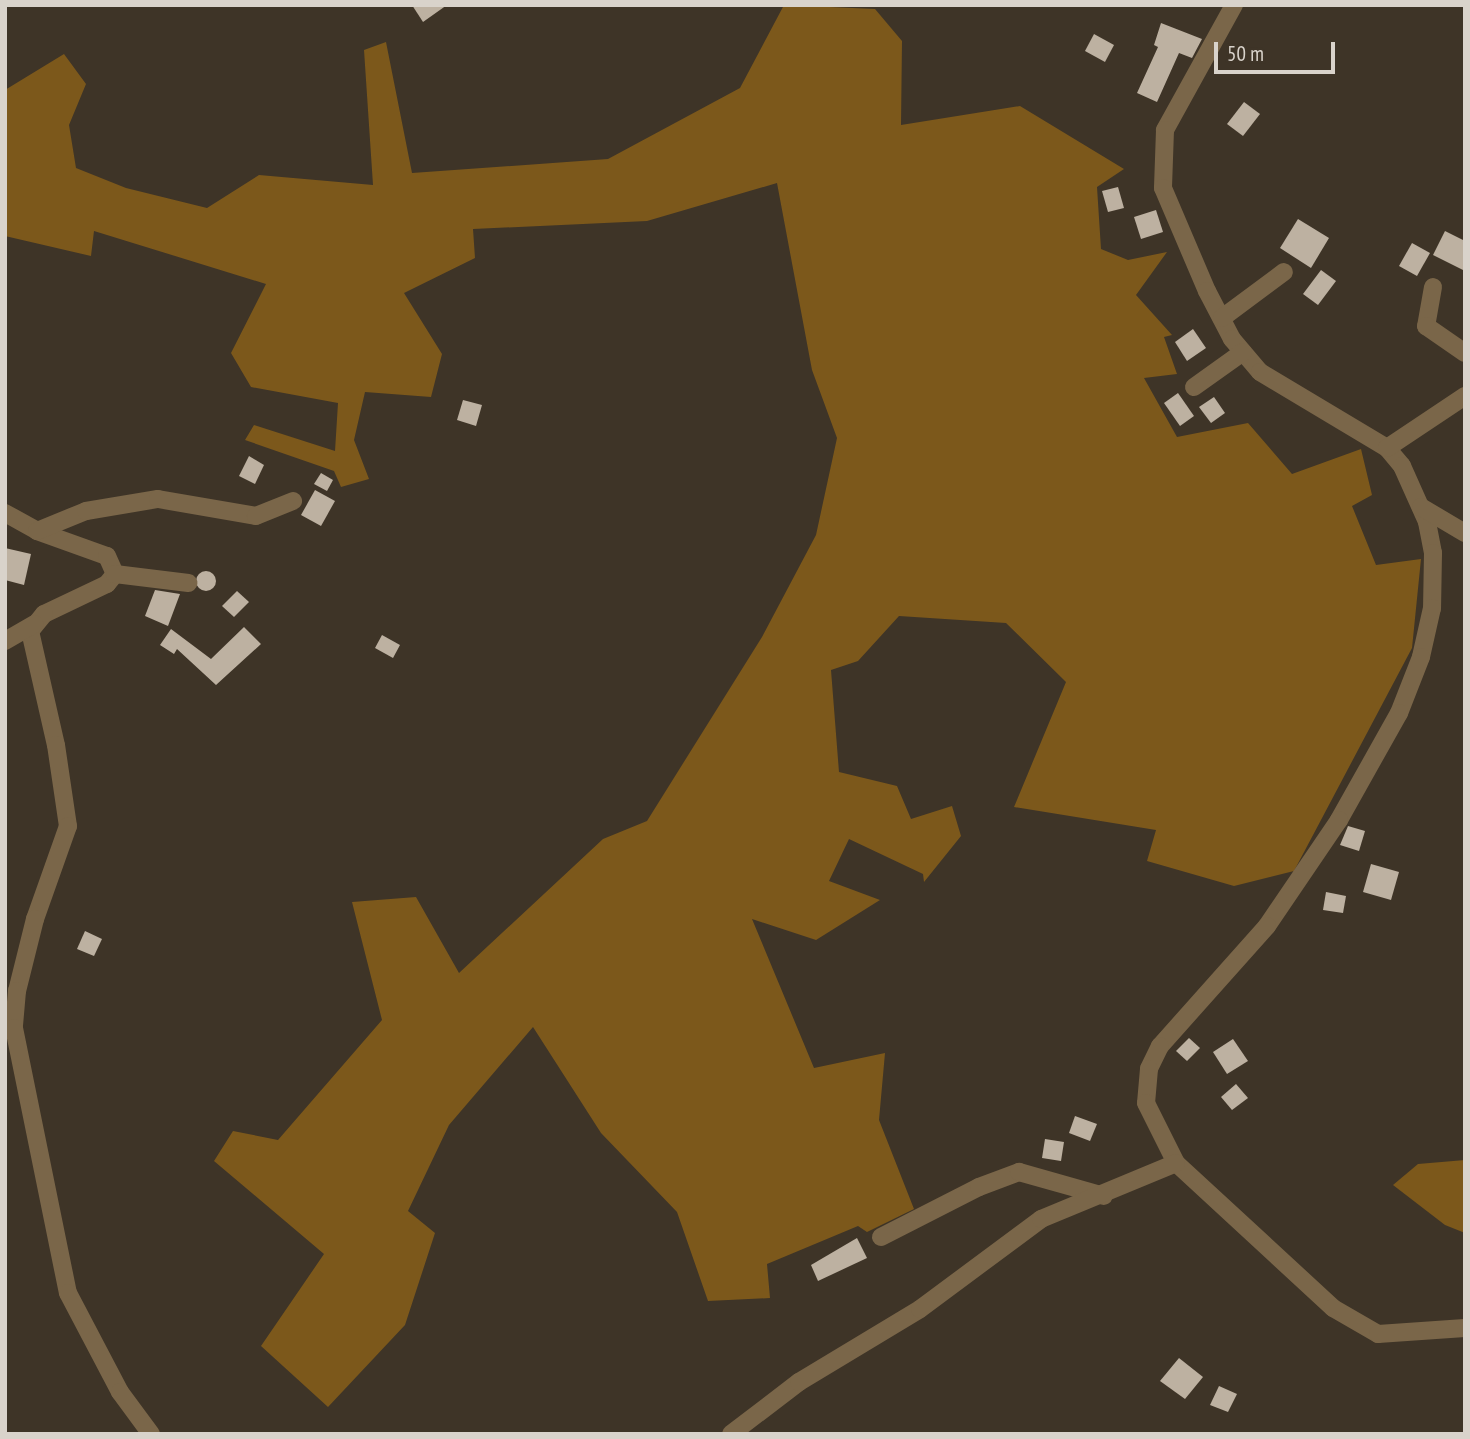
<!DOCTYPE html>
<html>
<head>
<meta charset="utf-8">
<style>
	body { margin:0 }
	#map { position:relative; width:1470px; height:1439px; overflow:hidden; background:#3e3427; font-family:"PT Sans Narrow",sans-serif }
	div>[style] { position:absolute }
	.forest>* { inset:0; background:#7c581b }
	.building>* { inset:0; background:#bdb1a1 }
	.round { border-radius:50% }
	.minor>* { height:18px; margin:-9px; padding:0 9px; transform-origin:9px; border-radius:9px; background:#7a6649 }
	span { translate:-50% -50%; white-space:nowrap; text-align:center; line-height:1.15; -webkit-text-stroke:7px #3e3427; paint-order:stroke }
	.frame { position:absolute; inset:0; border:7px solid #d9d3cb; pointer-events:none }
	.scale { position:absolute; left:1214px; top:42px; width:121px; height:32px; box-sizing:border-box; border:4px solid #d9d3cb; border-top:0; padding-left:9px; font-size:21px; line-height:24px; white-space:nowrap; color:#d9d3cb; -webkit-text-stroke:5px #3e3427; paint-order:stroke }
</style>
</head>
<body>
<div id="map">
	<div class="forest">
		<div style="clip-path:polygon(784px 5px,875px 9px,902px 41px,901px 125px,1020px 106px,1124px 169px,1097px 187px,1101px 249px,1128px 260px,1167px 252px,1136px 295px,1172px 335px,1164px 337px,1177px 374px,1144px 378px,1177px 437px,1248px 423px,1292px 474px,1361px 449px,1372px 495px,1352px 506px,1376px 565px,1421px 559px,1412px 648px,1294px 871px,1234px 886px,1147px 861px,1156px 830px,1014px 807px,1066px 682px,1006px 623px,899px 616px,858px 661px,831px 670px,839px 772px,897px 786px,911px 819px,952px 806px,961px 836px,924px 882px,923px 874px,849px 839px,829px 881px,880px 900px,816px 940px,752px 919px,814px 1068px,885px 1053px,879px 1120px,914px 1209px,867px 1232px,858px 1226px,767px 1264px,770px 1298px,708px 1301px,677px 1212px,601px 1133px,533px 1027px,449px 1125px,408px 1211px,435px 1233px,405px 1325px,328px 1407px,261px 1346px,324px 1254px,214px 1161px,233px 1131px,278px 1140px,382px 1020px,352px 902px,416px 897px,459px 973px,603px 839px,647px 821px,762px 637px,816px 535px,837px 438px,812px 370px,777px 183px,647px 221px,473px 229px,475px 258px,404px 293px,442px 354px,431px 397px,365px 392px,354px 440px,369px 479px,341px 487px,334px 471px,245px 440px,254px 425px,335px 451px,338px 403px,251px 387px,231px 353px,266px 284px,94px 231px,91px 256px,5px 236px,5px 90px,64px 54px,86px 84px,69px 125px,76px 168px,126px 188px,207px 208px,259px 175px,373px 185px,364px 50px,386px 42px,412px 173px,608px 159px,740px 88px)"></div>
		<div style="clip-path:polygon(1465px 1160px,1465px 1233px,1445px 1225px,1393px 1185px,1418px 1164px)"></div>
	</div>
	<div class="building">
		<div style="clip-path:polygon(412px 5px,447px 5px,423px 22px)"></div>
		<div style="clip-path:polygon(1161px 23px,1202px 39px,1192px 58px,1179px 53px,1157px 102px,1137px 93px,1158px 47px,1154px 45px)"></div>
		<div style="clip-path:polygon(1094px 34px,1114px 45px,1105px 62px,1085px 51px)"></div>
		<div style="clip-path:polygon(1244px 102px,1260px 114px,1243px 136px,1227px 124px)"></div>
		<div style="clip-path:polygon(1118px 187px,1124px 208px,1108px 212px,1102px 191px)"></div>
		<div style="clip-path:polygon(1156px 210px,1163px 232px,1141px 239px,1134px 217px)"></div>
		<div style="clip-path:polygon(1298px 219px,1329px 238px,1311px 268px,1280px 248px)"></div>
		<div style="clip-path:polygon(1445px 231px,1465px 241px,1465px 271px,1433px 255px)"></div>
		<div style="clip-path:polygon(1412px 243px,1430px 253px,1417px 276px,1399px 266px)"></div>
		<div style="clip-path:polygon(1321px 270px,1336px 281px,1318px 305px,1303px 294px)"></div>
		<div style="clip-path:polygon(1193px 329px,1206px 348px,1187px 361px,1175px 342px)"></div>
		<div style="clip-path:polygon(1178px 393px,1194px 416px,1180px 426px,1164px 403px)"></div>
		<div style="clip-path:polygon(1214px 397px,1225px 413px,1211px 423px,1199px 407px)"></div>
		<div style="clip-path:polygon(463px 400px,482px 405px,476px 426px,457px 420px)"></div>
		<div style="clip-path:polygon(249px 456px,264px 465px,255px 484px,239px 476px)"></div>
		<div style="clip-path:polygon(321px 473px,333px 480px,327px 491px,314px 484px)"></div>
		<div style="clip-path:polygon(315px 490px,335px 501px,321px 526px,301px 515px)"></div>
		<div style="clip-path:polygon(5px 548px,31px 554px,24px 585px,5px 580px)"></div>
		<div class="round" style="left:196px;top:571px;width:20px;height:20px"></div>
		<div style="clip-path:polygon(155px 590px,180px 594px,168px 626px,145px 616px)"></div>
		<div style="clip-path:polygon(237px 591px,249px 602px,234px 617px,222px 606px)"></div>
		<div style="clip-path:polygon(244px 627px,261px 644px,216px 685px,177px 649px,174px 654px,160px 645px,171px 629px,211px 659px)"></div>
		<div style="clip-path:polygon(382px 635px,400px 645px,393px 658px,375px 648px)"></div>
		<div style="clip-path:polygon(1348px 826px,1365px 831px,1359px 851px,1340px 845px)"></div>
		<div style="clip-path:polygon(1371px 864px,1399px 872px,1391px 900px,1363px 892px)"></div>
		<div style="clip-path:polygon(1326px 892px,1346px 896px,1343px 913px,1323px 910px)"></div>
		<div style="clip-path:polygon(85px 931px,102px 939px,94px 956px,77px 949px)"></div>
		<div style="clip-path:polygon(1189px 1038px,1200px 1048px,1187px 1061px,1176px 1051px)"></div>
		<div style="clip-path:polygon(1233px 1039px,1248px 1061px,1227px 1074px,1213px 1052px)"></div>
		<div style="clip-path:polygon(1236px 1084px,1248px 1098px,1232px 1110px,1221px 1097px)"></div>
		<div style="clip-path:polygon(1075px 1116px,1097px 1124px,1090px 1141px,1069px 1133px)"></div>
		<div style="clip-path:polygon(1045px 1139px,1064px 1142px,1061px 1161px,1042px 1158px)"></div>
		<div style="clip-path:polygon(857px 1238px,867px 1258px,818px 1281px,811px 1265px)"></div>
		<div style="clip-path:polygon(1179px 1358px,1203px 1377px,1185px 1399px,1160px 1381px)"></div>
		<div style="clip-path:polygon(1219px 1386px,1237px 1394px,1228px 1412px,1210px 1405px)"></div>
	</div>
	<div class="minor">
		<div style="left:1234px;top:5px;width:143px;rotate:118.9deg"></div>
		<div style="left:1165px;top:130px;width:58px;rotate:92deg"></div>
		<div style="left:1163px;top:188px;width:112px;rotate:66.9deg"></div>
		<div style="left:1207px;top:291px;width:54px;rotate:62.5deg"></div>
		<div style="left:1232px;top:339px;width:43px;rotate:49.7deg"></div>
		<div style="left:1260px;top:372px;width:148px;rotate:30.9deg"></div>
		<div style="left:1387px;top:448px;width:23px;rotate:50deg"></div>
		<div style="left:1402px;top:466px;width:61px;rotate:65.9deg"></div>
		<div style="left:1427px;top:522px;width:32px;rotate:79deg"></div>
		<div style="left:1433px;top:553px;width:55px;rotate:91deg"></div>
		<div style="left:1432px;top:608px;width:50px;rotate:102.7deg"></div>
		<div style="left:1421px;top:657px;width:60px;rotate:111.4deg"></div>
		<div style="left:1399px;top:713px;width:123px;rotate:119.3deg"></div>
		<div style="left:1339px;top:820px;width:128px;rotate:124.2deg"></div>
		<div style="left:1267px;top:926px;width:161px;rotate:131.7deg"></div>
		<div style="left:1160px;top:1046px;width:25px;rotate:116deg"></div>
		<div style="left:1149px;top:1069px;width:34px;rotate:95deg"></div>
		<div style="left:1146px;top:1103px;width:67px;rotate:63.4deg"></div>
		<div style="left:1176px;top:1163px;width:214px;rotate:42.7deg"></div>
		<div style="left:1333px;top:1308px;width:52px;rotate:30deg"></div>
		<div style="left:1378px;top:1334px;width:87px;rotate:-3.9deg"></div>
		<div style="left:1433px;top:287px;width:40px;rotate:100deg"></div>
		<div style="left:1426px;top:326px;width:47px;rotate:34.7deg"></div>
		<div style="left:1222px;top:318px;width:77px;rotate:-36.6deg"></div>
		<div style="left:1194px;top:387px;width:60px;rotate:-35.5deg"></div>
		<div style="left:1387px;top:448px;width:94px;rotate:-33.7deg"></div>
		<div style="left:1421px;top:507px;width:51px;rotate:30.6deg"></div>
		<div style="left:5px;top:513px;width:37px;rotate:29deg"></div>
		<div style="left:37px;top:531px;width:74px;rotate:19.7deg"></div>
		<div style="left:107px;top:556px;width:20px;rotate:66deg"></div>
		<div style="left:115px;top:574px;width:13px;rotate:129deg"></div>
		<div style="left:107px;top:584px;width:70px;rotate:154.5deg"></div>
		<div style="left:44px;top:614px;width:22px;rotate:129deg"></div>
		<div style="left:30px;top:631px;width:117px;rotate:77.2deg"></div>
		<div style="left:56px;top:745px;width:82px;rotate:81.6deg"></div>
		<div style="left:68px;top:826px;width:99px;rotate:109.5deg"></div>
		<div style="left:35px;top:919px;width:74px;rotate:104deg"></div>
		<div style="left:17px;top:991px;width:37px;rotate:95deg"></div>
		<div style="left:14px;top:1028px;width:270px;rotate:78.5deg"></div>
		<div style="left:68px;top:1293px;width:112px;rotate:62.3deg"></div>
		<div style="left:120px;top:1392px;width:52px;rotate:53.6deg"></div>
		<div style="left:37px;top:531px;width:53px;rotate:-22.2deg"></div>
		<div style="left:86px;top:511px;width:73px;rotate:-9.5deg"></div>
		<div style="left:158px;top:499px;width:99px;rotate:9.8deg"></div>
		<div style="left:256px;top:516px;width:40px;rotate:-22deg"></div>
		<div style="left:115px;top:574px;width:74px;rotate:7deg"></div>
		<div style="left:5px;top:641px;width:34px;rotate:-30deg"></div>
		<div style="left:881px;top:1237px;width:110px;rotate:-27deg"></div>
		<div style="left:979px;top:1187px;width:43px;rotate:-20.6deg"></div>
		<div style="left:1019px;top:1172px;width:88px;rotate:15.8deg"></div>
		<div style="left:731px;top:1434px;width:86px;rotate:-37.4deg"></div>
		<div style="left:799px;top:1382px;width:141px;rotate:-31.1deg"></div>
		<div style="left:920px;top:1309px;width:151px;rotate:-36.6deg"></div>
		<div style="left:1041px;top:1219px;width:146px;rotate:-22.5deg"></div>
	</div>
	<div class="frame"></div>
	<div class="scale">50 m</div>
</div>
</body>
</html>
